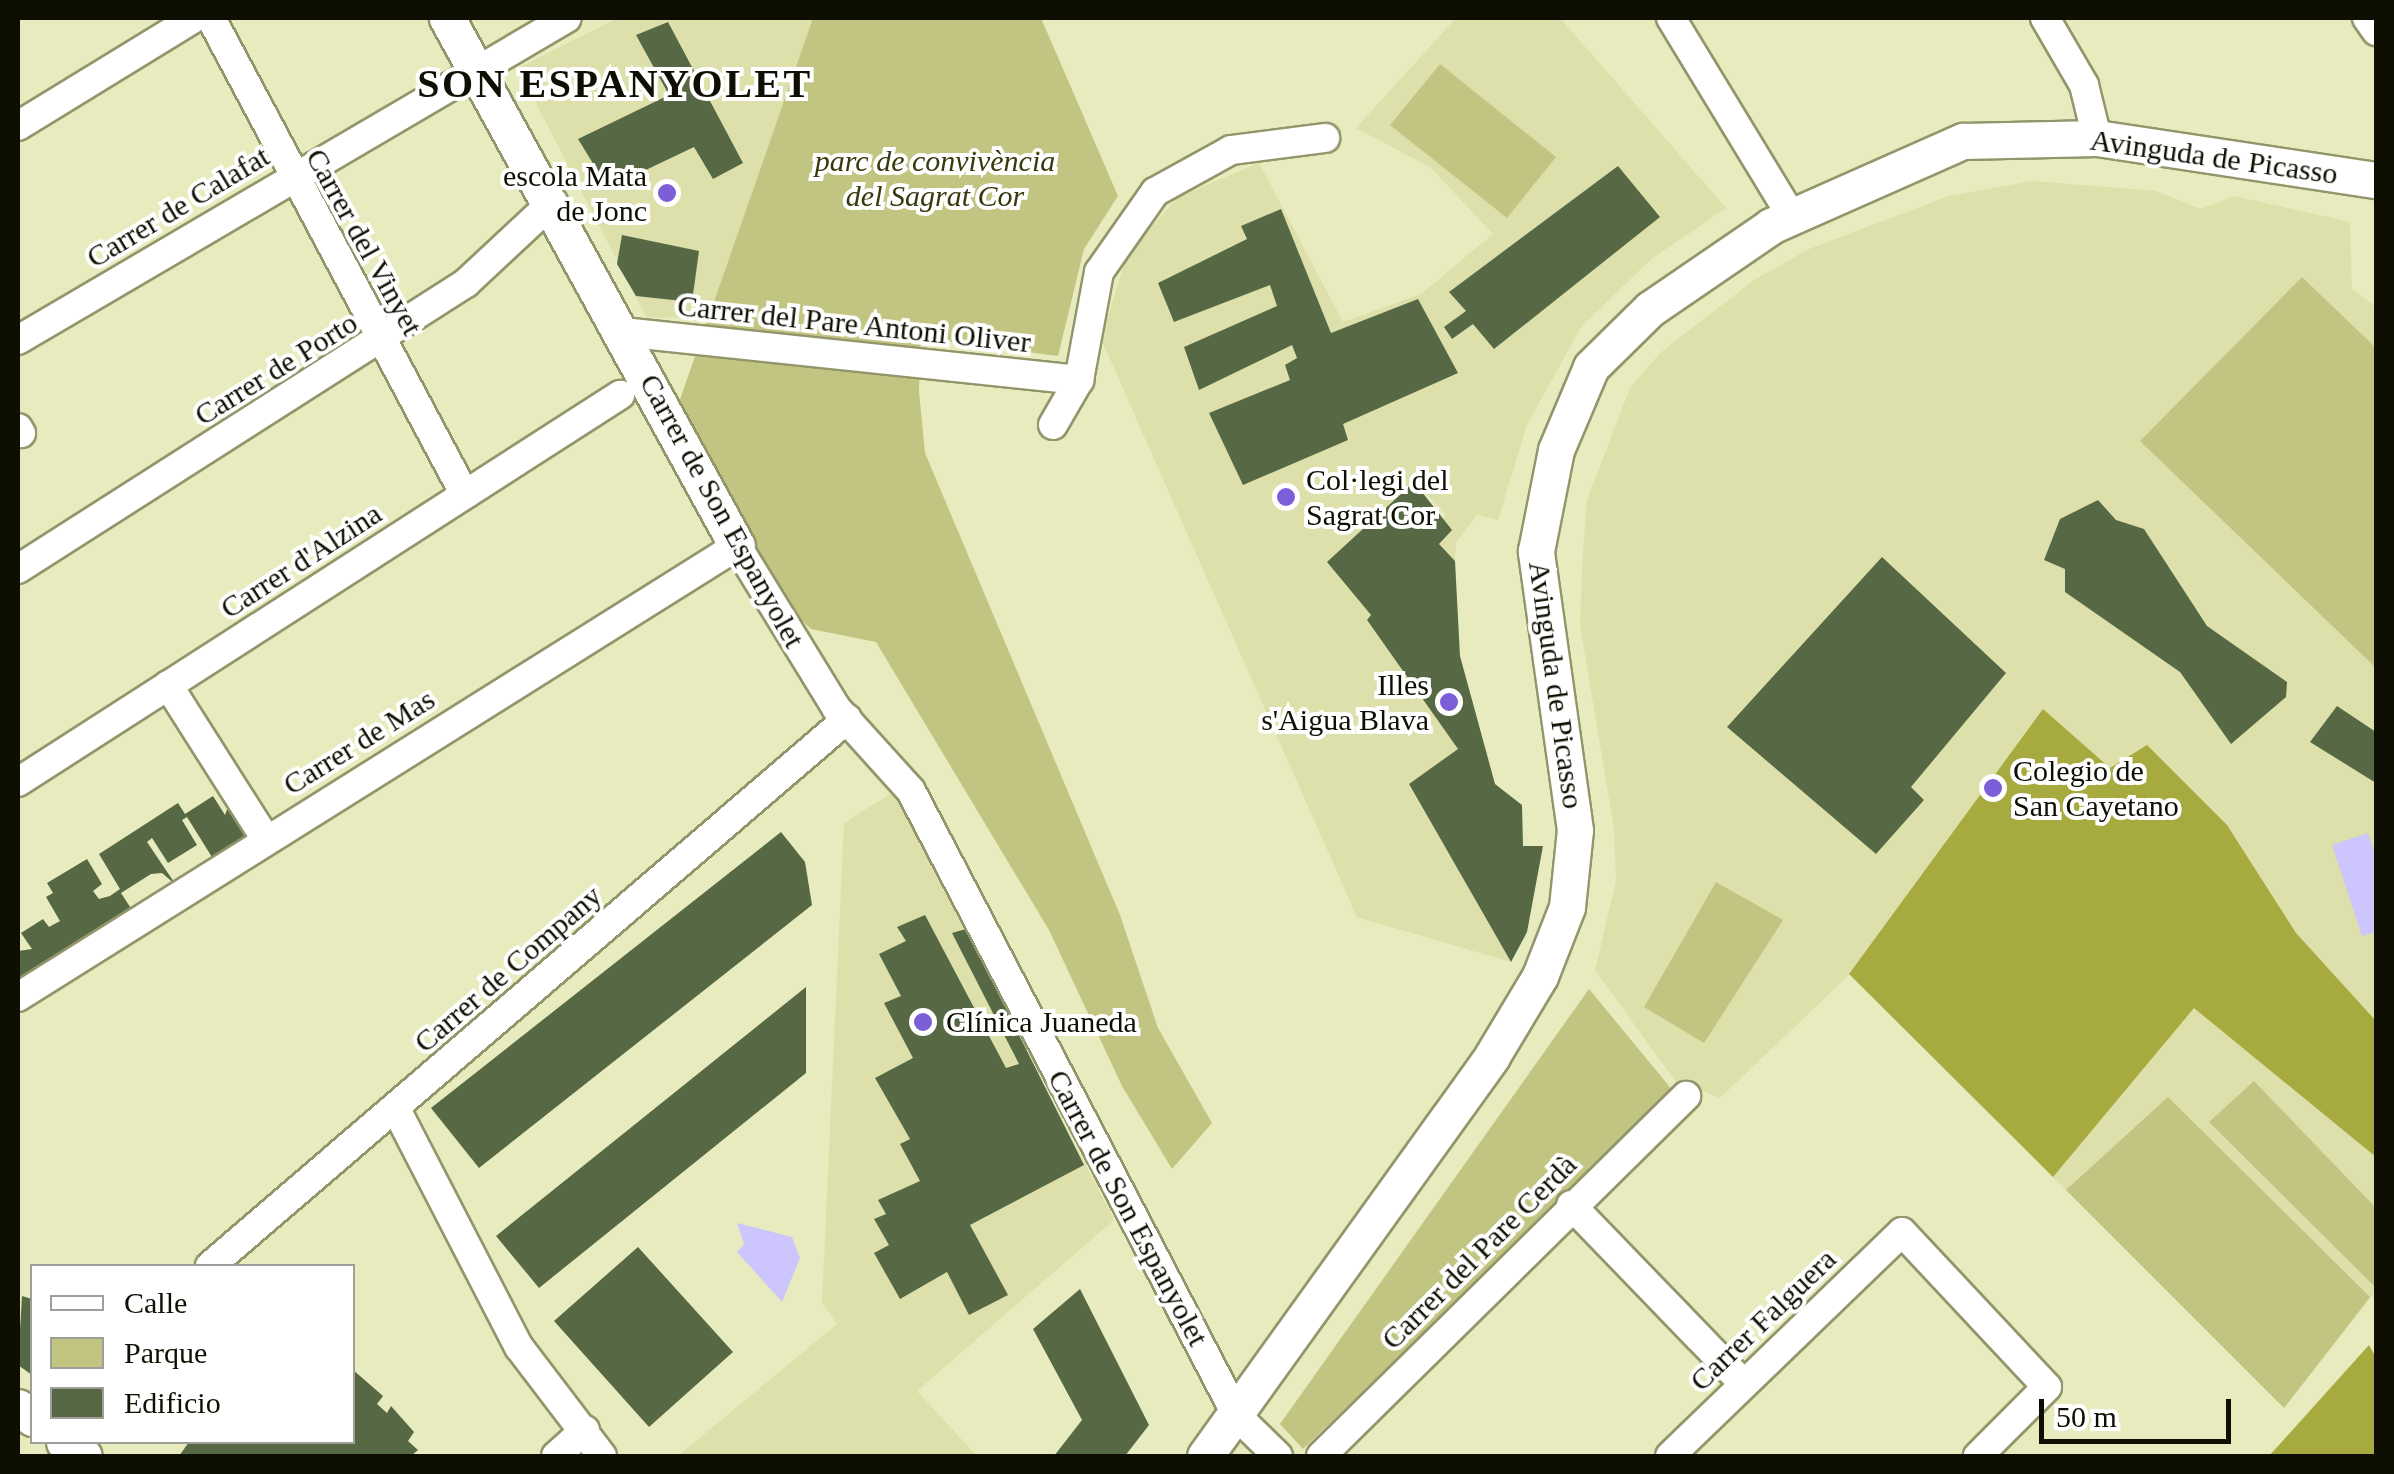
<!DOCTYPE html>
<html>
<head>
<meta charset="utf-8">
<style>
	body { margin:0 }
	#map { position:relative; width:2394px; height:1474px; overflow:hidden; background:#e8ebbd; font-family:Georgia,serif }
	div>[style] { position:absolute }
	.built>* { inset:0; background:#dde0aa }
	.green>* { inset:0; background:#c2c582 }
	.forest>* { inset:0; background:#a7aa3e }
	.water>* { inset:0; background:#cdc5fd }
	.building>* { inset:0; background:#566944 }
	.roads { filter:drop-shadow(2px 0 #93956a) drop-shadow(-2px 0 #93956a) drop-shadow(0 2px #93956a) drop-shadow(0 -2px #93956a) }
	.minor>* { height:28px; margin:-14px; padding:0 14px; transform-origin:14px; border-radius:14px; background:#fff }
	.tertiary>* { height:35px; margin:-17.5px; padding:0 17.5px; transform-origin:17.5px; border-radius:17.5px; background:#fff }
	.dots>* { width:28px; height:28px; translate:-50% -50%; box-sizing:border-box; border:5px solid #fff; border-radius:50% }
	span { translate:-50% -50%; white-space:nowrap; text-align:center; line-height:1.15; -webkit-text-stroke:8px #fff; paint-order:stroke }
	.street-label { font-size:30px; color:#0e0f02 }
	.park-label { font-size:30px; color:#38390c; font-style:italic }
	.poi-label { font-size:30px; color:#0e0f02 }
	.right { translate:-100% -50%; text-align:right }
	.left { translate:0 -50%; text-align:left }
	.district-label { font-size:40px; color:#0e0f02; font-weight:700; letter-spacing:2.5px }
	.frame { position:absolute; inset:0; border:20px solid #0e0f02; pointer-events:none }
	.legend { position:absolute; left:30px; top:1264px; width:325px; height:180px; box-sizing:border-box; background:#fff; border:2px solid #9f9f9a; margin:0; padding:12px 18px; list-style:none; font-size:30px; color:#0e0f02 }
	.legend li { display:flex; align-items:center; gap:20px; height:50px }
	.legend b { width:50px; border:2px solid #9f9f9a }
	.scale { position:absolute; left:2039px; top:1399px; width:192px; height:45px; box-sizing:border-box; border:5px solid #0e0f02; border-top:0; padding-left:12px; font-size:30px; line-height:35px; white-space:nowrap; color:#0e0f02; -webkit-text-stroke:8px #fff; paint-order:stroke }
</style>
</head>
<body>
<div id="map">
	<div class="built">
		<div style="clip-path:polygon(618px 18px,813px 18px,709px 319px,646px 317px,518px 68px)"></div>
		<div style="clip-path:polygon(1456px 18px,1560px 18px,1726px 208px,1650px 260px,1581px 327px,1527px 425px,1498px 520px,1477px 515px,1456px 543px,1455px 561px,1439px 544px,1445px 513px,1414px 482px,1327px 562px,1371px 615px,1367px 621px,1458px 749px,1409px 785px,1511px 962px,1357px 917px,1101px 339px,1127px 255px,1178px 197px,1259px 163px,1343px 322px,1421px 294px,1493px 234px,1430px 167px,1356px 128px)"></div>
		<div style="clip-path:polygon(2032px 181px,2156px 191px,2201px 209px,2234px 196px,2350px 222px,2352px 289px,2376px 306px,2376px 1291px,2284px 1408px,1850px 974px,1720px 1098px,1703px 1091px,1686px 1096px,1595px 970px,1616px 881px,1614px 829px,1580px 625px,1583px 552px,1587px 500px,1630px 388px,1660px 353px,1754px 280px,1809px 249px,1949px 196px)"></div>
		<div style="clip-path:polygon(893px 792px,1114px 1220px,917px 1391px,977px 1456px,678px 1456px,837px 1324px,822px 1303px,844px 823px)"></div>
	</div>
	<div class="green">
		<div style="clip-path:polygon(813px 18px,1041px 18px,1118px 196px,1084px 249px,1058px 356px,921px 338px,919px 391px,925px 453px,1120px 915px,1158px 1028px,1212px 1123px,1172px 1169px,1122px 1086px,1049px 930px,876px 642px,811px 629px,779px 600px,677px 408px)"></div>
		<div style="clip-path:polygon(1440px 64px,1556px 157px,1507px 218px,1390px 125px)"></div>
		<div style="clip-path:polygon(2302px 277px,2376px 348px,2376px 668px,2140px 441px)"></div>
		<div style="clip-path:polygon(1716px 882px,1783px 920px,1704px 1043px,1644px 1007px)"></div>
		<div style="clip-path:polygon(1589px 989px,1674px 1092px,1303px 1449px,1280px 1424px)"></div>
		<div style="clip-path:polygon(2254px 1081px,2376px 1208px,2376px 1288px,2209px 1122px)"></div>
		<div style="clip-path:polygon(2168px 1097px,2370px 1297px,2284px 1408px,2066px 1190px)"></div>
	</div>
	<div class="forest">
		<div style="clip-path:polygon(2043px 709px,2110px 768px,2147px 745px,2227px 825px,2296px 933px,2376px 1021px,2376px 1157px,2194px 1008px,2053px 1177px,1849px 974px)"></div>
		<div style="clip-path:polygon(2369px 1345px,2376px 1358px,2376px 1456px,2269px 1456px)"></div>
	</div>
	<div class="water">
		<div style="clip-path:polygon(2368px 833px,2376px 859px,2376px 932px,2362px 936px,2332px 845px)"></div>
		<div style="clip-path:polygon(737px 1223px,792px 1237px,800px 1258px,782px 1302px,737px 1252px,744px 1244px)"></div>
	</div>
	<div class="building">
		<div style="clip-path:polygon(668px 22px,743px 163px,713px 179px,694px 147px,608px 188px,578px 139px,669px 95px,636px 35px)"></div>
		<div style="clip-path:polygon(1618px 166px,1660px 217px,1494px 349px,1473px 324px,1452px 339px,1444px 327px,1466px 311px,1449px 292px)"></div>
		<div style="clip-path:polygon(1281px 209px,1331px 333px,1418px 299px,1458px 373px,1343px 424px,1348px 440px,1243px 485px,1209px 413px,1290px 380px,1285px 365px,1297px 358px,1292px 345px,1199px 390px,1184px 347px,1277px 306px,1270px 285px,1174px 322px,1158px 283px,1247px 239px,1241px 226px)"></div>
		<div style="clip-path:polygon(622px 235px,699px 251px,692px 302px,636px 296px,617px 264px)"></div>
		<div style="clip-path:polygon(1414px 482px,1452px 530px,1439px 544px,1455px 561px,1460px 656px,1495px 784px,1522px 805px,1523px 846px,1543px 846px,1527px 932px,1511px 962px,1409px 784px,1458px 749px,1367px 620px,1371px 615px,1327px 562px)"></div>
		<div style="clip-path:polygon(2098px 500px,2116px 520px,2144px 529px,2207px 626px,2287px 682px,2286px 697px,2231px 744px,2180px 672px,2065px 592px,2065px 569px,2044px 560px,2060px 519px)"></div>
		<div style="clip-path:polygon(1882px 557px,2006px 673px,1911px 787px,1924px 800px,1876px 854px,1727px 727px)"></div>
		<div style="clip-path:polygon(2337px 706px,2376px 732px,2376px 783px,2310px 742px)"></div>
		<div style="clip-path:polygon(213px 796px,225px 815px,231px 799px,254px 837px,215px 862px,187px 817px,182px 820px,197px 845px,168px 863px,152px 838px,147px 842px,176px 885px,162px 873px,151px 874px,121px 893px,134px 913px,18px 987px,18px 951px,32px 949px,21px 933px,43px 919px,49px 927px,60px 921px,46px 897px,53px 893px,47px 883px,87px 859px,102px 884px,93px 891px,99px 899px,110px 896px,120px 889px,99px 854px,178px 803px,185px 814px)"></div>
		<div style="clip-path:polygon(781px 832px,805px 862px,812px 905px,479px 1168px,431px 1108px)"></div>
		<div style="clip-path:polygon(925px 915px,1006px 1068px,1019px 1064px,952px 933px,966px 929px,1084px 1165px,970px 1225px,1008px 1295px,969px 1315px,947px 1272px,900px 1299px,874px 1253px,889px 1245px,874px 1219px,886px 1214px,878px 1200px,920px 1181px,900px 1144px,910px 1139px,875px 1078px,913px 1058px,884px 1003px,901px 996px,879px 954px,906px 941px,897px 927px)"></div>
		<div style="clip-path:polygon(806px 987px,806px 1073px,539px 1288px,496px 1236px)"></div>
		<div style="clip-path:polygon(638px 1247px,733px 1352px,649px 1427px,554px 1321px)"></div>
		<div style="clip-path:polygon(1080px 1289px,1149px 1425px,1125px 1456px,1054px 1456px,1082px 1420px,1033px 1329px)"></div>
		<div style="clip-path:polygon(22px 1296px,32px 1299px,32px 1375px,18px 1365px)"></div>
		<div style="clip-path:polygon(352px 1369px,383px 1396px,377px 1404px,387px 1413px,391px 1406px,414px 1432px,408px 1441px,418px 1450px,411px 1456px,179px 1456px,189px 1442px,352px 1442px)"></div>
	</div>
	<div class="roads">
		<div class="minor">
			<div style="left:211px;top:18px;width:540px;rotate:61.96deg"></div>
			<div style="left:1671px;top:18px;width:233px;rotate:58.7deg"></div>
			<div style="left:2045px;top:18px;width:78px;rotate:59.8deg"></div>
			<div style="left:2084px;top:85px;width:55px;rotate:76.2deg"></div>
			<div style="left:2367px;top:18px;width:16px;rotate:55deg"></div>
			<div style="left:18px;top:126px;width:206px;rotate:-31.5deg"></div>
			<div style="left:622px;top:332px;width:460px;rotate:6deg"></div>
			<div style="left:18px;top:340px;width:636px;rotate:-30.39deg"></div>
			<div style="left:1053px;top:425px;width:52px;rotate:-60deg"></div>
			<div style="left:1079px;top:380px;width:110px;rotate:-79.5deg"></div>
			<div style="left:1099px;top:272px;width:98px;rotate:-55deg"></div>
			<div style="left:1155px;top:192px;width:87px;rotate:-28.9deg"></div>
			<div style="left:1231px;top:150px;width:95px;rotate:-7.3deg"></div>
			<div style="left:18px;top:428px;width:6px;rotate:59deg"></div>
			<div style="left:18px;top:569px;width:532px;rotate:-32.55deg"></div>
			<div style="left:466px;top:283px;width:119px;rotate:-43deg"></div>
			<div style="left:168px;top:685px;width:181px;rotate:57.6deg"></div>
			<div style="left:18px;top:782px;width:716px;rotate:-32.74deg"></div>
			<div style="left:18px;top:997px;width:849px;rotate:-32.1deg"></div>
			<div style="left:737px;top:546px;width:191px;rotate:58.5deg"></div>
			<div style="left:837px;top:709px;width:110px;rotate:47.9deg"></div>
			<div style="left:911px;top:791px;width:705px;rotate:62.45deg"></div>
			<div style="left:1237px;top:1416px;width:57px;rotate:44.3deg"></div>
			<div style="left:396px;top:1109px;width:268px;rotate:62.7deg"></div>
			<div style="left:519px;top:1347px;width:137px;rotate:52.7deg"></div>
			<div style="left:1571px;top:1205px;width:248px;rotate:46deg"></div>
			<div style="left:210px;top:1266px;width:840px;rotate:-40.65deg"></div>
			<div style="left:556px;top:1456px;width:39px;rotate:-42deg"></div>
			<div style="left:1321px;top:1456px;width:513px;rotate:-44.6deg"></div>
			<div style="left:1670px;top:1456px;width:322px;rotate:-44deg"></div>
			<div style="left:1902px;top:1232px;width:212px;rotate:46.9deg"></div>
			<div style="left:2047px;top:1387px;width:98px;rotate:135deg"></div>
		</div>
		<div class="tertiary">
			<div style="left:447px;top:18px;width:602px;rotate:61.22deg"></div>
			<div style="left:18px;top:1407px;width:18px;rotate:38deg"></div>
			<div style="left:64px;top:1442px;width:24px;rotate:35deg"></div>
			<div style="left:1205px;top:1456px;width:492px;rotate:-54.3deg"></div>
			<div style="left:1492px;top:1056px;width:93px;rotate:-59deg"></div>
			<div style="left:1540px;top:976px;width:74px;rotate:-68.6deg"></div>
			<div style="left:1567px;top:907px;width:77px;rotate:-84.1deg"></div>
			<div style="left:1575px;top:830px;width:282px;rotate:-98deg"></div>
			<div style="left:1536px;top:551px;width:103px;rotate:-78.8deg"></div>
			<div style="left:1556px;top:450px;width:90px;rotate:-67.1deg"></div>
			<div style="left:1591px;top:367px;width:83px;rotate:-44.5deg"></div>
			<div style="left:1650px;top:309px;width:147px;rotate:-34.4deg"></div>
			<div style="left:1771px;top:226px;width:210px;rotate:-23.9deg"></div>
			<div style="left:1963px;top:141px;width:134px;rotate:-1.3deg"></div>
			<div style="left:2097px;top:138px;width:282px;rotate:8.6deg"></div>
		</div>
	</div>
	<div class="dots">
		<div style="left:667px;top:193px;background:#7b5ed8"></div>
		<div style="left:1286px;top:497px;background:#7b5ed8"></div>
		<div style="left:1449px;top:702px;background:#7b5ed8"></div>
		<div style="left:1993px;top:788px;background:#7b5ed8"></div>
		<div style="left:923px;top:1022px;background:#7b5ed8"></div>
	</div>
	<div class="street-label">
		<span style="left:2214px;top:157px;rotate:8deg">Avinguda de Picasso</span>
		<span style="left:178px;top:207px;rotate:-31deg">Carrer de Calafat</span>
		<span style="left:364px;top:242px;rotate:61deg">Carrer del Vinyet</span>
		<span style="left:854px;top:324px;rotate:6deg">Carrer del Pare Antoni Oliver</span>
		<span style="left:276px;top:369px;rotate:-32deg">Carrer de Porto</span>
		<span style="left:722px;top:511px;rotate:61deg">Carrer de Son Espanyolet</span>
		<span style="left:301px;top:561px;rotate:-33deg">Carrer d'Alzina</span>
		<span style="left:1556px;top:685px;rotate:82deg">Avinguda de Picasso</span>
		<span style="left:359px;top:742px;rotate:-32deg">Carrer de Mas</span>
		<span style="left:508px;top:969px;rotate:-41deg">Carrer de Company</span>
		<span style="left:1128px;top:1208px;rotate:62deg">Carrer de Son Espanyolet</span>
		<span style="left:1479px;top:1252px;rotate:-45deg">Carrer del Pare Cerdà</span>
		<span style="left:1763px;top:1320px;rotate:-44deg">Carrer Falguera</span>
	</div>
	<div class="park-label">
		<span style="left:935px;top:178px">parc de convivència<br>del Sagrat Cor</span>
	</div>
	<div class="poi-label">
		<span class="right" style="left:647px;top:193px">escola Mata<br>de Jonc</span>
		<span class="left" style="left:1306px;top:497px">Col·legi del<br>Sagrat Cor</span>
		<span class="right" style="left:1429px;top:702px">Illes<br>s'Aigua Blava</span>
		<span class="left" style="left:2013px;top:788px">Colegio de<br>San Cayetano</span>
		<span class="left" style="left:946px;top:1022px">Clínica Juaneda</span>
	</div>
	<div class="district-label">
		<span style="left:615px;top:84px">SON ESPANYOLET</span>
	</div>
	<div class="frame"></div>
	<ul class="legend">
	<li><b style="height:12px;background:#fff"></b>Calle</li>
	<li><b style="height:28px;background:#c2c582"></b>Parque</li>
	<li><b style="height:28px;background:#566944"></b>Edificio</li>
	</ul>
	<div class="scale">50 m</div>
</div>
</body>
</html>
